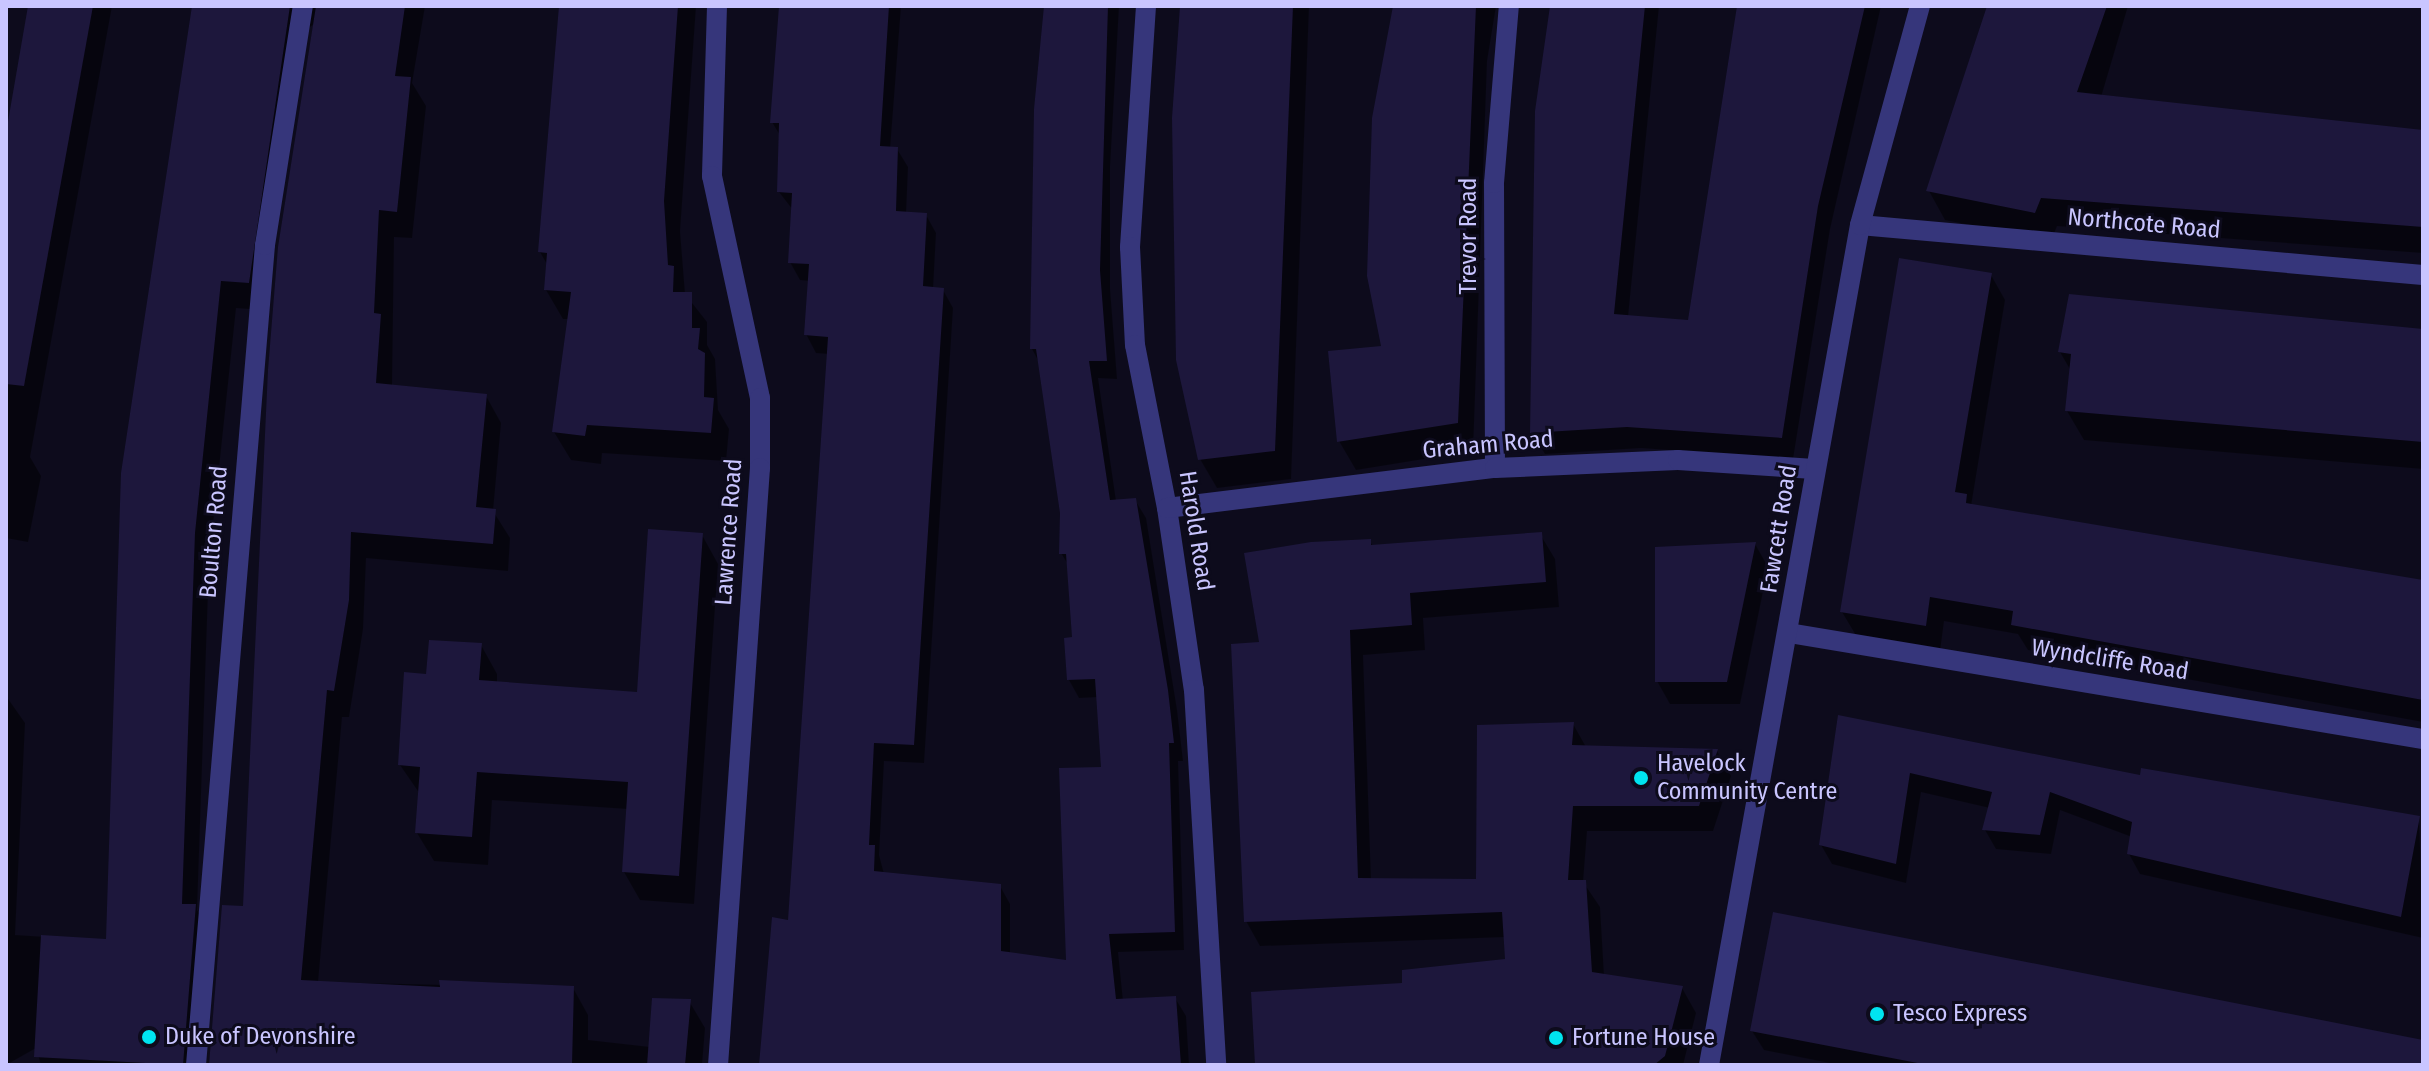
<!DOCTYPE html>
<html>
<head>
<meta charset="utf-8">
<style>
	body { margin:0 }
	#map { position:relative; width:2429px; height:1071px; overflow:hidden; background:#0d0b1c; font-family:"Fira Sans Condensed",sans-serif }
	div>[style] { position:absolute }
	.shadow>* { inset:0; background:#0007 }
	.building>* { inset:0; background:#1d173c }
	.minor>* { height:20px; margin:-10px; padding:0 10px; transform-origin:10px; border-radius:10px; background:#36367b }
	.dots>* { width:22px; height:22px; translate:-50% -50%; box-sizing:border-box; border:4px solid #0d0b1c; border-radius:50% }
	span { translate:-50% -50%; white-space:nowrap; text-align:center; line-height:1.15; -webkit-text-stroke:6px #0d0b1c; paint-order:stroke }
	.street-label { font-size:24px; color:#c9c5ff }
	.poi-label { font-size:24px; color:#c9c5ff }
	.left { translate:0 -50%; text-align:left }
	.frame { position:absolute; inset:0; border:8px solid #c9c5ff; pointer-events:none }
</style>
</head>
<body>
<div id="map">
	<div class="shadow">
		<div style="clip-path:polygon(31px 6px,112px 6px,30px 457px,41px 476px,28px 542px,6px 538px,6px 144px)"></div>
		<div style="clip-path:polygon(194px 6px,425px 6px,412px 83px,426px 106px,412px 238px,394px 237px,392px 386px,486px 396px,501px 423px,493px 511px,510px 538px,508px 571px,366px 558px,363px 629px,349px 717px,342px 717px,318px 982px,573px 988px,588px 1015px,588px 1040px,650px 1047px,689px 1001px,705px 1028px,702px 1065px,211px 1065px,245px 908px,315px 23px,305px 31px,264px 310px,236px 308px,209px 562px,197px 910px,211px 933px,200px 1065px,41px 1065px,36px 1048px,6px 1065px,6px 696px,25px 723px,15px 935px,108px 941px)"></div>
		<div style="clip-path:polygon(560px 6px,696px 6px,680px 231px,685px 294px,707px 322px,707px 345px,715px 359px,718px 410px,729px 429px,726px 461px,602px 453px,601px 464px,571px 460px,554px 432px,569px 319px,563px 319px,546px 290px,548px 266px,540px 252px)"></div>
		<div style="clip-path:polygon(781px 6px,901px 6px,890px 149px,897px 149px,908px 167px,906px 214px,926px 215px,936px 233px,933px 289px,943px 290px,953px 308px,924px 763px,884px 761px,879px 855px,884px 874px,1000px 886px,1010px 904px,1010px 954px,1068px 962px,1103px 768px,1098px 697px,1079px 698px,1069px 680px,1074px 639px,1069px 566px,1061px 553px,1062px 513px,1039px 362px,1032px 349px,1045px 6px,1119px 6px,1110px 167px,1110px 289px,1117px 379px,1098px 378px,1116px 501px,1135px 500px,1146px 518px,1177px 710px,1183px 761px,1178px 761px,1184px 950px,1118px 952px,1123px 1001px,1175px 998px,1186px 1016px,1189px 1065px,761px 1065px,790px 922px,829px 354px,816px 353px,806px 334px,810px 281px,800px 280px,790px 262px,793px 210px,779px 192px,781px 137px,772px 122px)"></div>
		<div style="clip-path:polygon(1182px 6px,1309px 6px,1291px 479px,1217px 488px,1200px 459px)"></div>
		<div style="clip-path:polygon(1395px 6px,1496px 6px,1487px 61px,1473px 451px,1356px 470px,1339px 441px,1383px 347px)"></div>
		<div style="clip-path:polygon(1552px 6px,1659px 6px,1628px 317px,1690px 322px,1749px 6px,1881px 6px,1830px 229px,1793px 459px,1641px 448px,1545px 454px,1532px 432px)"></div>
		<div style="clip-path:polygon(1990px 6px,2128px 6px,2101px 97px,2423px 132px,2423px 253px,2057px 226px,2051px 241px,1945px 220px,1929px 191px)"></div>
		<div style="clip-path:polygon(1991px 275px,2005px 300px,1971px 506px,2423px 582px,2423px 722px,2028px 650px,2018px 634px,1944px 621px,1940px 651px,1857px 637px,1842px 612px)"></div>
		<div style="clip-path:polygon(2423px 331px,2423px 469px,2084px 440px,2067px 411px,2071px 371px,2060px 352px)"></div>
		<div style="clip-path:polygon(1540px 534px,1555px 559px,1559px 607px,1423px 618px,1425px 650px,1363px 655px,1371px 880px,1478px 881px,1573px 724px,1586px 747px,1717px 751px,1731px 776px,1713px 831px,1587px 831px,1583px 882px,1600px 907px,1604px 976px,1682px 988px,1696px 1013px,1683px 1065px,1257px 1065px,1507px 961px,1505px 937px,1260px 946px,1246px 921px,1261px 643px,1370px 541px,1373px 547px)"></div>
		<div style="clip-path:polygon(702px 535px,718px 564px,694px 904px,640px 900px,624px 872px,628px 809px,492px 800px,488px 865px,434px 861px,417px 833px,420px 794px,400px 765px,428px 676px,481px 645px,497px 674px,497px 684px,639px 694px)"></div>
		<div style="clip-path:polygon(1755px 544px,1768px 567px,1740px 704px,1670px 704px,1657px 681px)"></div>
		<div style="clip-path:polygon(1840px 717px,2142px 778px,2419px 818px,2423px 938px,2140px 874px,2129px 854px,2132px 837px,2060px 810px,2051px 854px,1996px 849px,1985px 830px,1990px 808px,1921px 792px,1906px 883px,1832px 864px,1821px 845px)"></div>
		<div style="clip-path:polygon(1752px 1031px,2423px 1042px,2423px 1065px,1840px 1065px,1764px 1050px)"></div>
	</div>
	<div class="building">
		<div style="clip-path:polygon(28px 6px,93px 6px,24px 386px,6px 384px,6px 133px)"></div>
		<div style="clip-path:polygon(192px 6px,290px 6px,249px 283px,221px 281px,195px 533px,182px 904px,196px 904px,183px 1065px,34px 1057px,41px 935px,106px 939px,121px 473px)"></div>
		<div style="clip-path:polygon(316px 6px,405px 6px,395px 76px,411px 77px,397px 212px,379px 210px,374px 313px,381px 314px,376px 383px,487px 394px,476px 507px,496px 509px,493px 544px,351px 532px,349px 600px,334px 691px,327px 690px,301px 980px,440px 987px,439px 980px,574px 986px,572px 1065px,209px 1065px,222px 905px,243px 906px,268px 370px,278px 247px)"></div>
		<div style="clip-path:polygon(559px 6px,678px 6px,664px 201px,668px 265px,674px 266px,673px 292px,692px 292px,692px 328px,700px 328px,698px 349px,705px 353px,704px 397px,714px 398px,711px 433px,587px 425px,585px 436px,552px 432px,571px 292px,544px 290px,547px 253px,538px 252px)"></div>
		<div style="clip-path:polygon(779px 6px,889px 6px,880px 146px,898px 147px,896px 211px,927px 213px,923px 286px,944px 288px,914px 745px,874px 743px,869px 845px,875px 845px,874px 871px,1001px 884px,1001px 951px,1066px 960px,1059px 768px,1101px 767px,1095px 679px,1067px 680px,1064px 638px,1072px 637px,1066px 554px,1059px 554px,1060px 513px,1036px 349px,1030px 349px,1034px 109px,1044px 6px,1108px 6px,1100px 270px,1107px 361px,1089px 361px,1110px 500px,1136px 498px,1168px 690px,1174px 743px,1169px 743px,1175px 932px,1109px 934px,1116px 999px,1176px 996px,1181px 1065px,759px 1065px,772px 917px,788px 920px,828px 337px,804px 335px,809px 264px,788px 263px,792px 193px,777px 192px,779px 123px,770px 123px)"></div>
		<div style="clip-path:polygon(1180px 6px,1293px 6px,1275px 451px,1198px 460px,1176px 360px,1172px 118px)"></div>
		<div style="clip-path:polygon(1393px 6px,1476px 6px,1458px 423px,1337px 442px,1328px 351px,1381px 346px,1367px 276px,1372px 118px)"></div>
		<div style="clip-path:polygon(1550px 6px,1645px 6px,1614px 314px,1688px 320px,1737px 6px,1865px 6px,1818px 206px,1782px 438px,1627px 427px,1530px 433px,1535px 111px)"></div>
		<div style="clip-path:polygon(1987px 6px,2107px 6px,2077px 92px,2423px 130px,2423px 227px,2041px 198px,2035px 213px,1926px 191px)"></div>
		<div style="clip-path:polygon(1899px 258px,1992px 273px,1955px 492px,1967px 494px,1966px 503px,2423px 580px,2423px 700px,2011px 625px,2013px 611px,1930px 597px,1926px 626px,1840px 612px)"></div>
		<div style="clip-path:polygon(2069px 294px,2423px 329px,2423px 442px,2065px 411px,2071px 354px,2058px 352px)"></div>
		<div style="clip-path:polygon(648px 529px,703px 533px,679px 876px,622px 872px,628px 782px,477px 772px,472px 837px,415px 833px,420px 767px,398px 765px,404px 672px,426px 674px,429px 640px,482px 643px,479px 680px,637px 692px)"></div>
		<div style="clip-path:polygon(1542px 532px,1546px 582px,1410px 593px,1412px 625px,1350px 630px,1358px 878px,1476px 879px,1477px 725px,1574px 722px,1572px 745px,1718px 749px,1699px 806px,1573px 806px,1568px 880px,1586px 880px,1592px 972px,1683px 986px,1665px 1056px,1654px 1065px,1255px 1065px,1251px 992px,1402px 983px,1402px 970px,1505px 959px,1502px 912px,1244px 922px,1231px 644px,1259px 642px,1244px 553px,1311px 542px,1371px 539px,1371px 545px)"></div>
		<div style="clip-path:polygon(1756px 542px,1727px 682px,1655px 682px,1655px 547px)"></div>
		<div style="clip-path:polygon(1838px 715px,2140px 775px,2141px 768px,2420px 816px,2401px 917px,2127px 854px,2132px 822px,2050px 792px,2040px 835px,1982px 830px,1992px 792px,1910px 773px,1896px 864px,1819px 845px)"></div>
		<div style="clip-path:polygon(1773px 912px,2423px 1040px,2423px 1065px,1928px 1065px,1750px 1031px)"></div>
		<div style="clip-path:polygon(652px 998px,691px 999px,685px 1065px,647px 1065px)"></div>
	</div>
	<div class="minor">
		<div style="left:717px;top:6px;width:170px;rotate:91.7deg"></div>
		<div style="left:712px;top:176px;width:227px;rotate:77.8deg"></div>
		<div style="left:760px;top:398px;width:70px;rotate:90deg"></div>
		<div style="left:760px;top:468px;width:598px;rotate:94.02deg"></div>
		<div style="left:1146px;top:6px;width:242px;rotate:93.8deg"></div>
		<div style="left:1130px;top:247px;width:98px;rotate:87.1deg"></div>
		<div style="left:1135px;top:345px;width:166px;rotate:78.9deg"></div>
		<div style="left:1167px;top:508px;width:184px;rotate:81.6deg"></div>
		<div style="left:1194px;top:690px;width:376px;rotate:86.6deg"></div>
		<div style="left:1860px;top:225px;width:565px;rotate:5.08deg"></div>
		<div style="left:1495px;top:468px;width:285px;rotate:-90.2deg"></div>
		<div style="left:1494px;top:183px;width:178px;rotate:-85.2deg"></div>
		<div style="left:1167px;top:508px;width:330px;rotate:-7deg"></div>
		<div style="left:1495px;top:468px;width:183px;rotate:-2.5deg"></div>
		<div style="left:1678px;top:460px;width:136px;rotate:3.8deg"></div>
		<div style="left:1789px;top:633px;width:643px;rotate:9.49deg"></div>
		<div style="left:196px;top:1065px;width:823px;rotate:-85.19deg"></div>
		<div style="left:265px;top:245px;width:242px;rotate:-81deg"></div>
		<div style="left:1709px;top:1065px;width:853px;rotate:-79.81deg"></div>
		<div style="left:1860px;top:225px;width:227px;rotate:-74.7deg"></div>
	</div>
	<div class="dots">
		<div style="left:1641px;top:778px;background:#00e4f0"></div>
		<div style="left:1877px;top:1014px;background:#00e4f0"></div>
		<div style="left:149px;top:1037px;background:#00e4f0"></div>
		<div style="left:1556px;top:1038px;background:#00e4f0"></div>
	</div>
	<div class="street-label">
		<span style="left:2144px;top:224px;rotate:5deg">Northcote Road</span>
		<span style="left:1469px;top:236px;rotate:-90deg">Trevor Road</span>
		<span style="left:1488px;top:445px;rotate:-5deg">Graham Road</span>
		<span style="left:1779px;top:529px;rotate:-81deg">Fawcett Road</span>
		<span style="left:1196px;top:531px;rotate:81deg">Harold Road</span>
		<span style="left:214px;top:532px;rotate:-85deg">Boulton Road</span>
		<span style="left:729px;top:532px;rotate:-86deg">Lawrence Road</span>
		<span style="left:2110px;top:660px;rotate:9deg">Wyndcliffe Road</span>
	</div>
	<div class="poi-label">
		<span class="left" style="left:1657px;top:778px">Havelock<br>Community Centre</span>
		<span class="left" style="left:1893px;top:1014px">Tesco Express</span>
		<span class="left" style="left:165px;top:1037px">Duke of Devonshire</span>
		<span class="left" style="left:1572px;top:1038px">Fortune House</span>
	</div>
	<div class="frame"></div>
</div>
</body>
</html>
